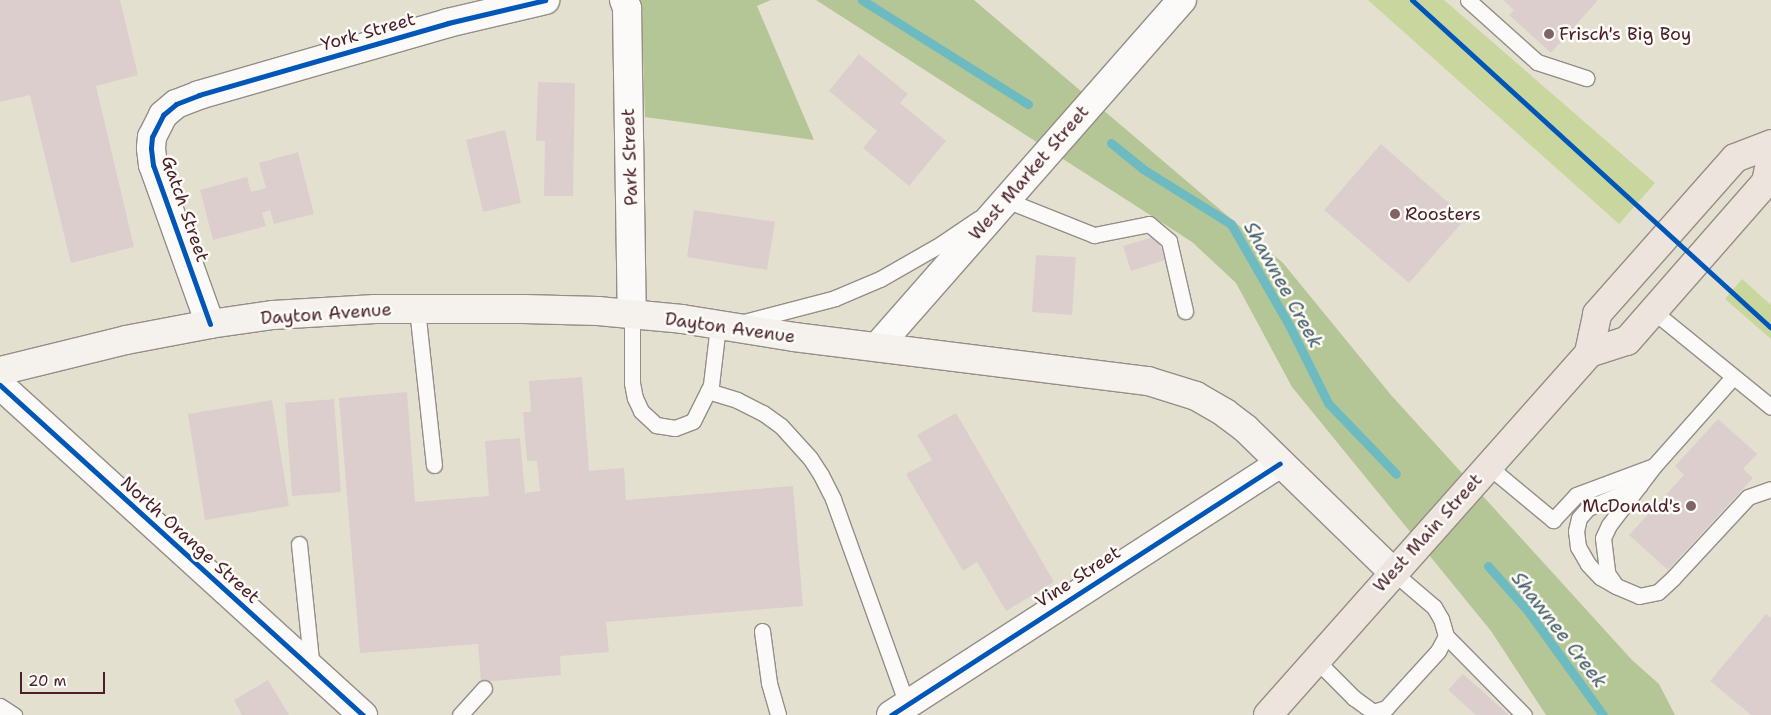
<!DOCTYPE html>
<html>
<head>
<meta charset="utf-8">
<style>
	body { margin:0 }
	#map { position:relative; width:1771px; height:715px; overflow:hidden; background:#e4e0d0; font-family:"Shantell Sans",sans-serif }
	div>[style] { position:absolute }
	.green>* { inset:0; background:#c9d69e }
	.forest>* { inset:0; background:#b5c696 }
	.stream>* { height:9px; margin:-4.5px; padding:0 4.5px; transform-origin:4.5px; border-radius:4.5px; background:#6ebac1 }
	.building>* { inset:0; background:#dccecc }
	.roads { filter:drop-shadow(1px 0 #968d87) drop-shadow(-1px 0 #968d87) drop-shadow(0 1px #968d87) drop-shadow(0 -1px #968d87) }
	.service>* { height:15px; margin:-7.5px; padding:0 7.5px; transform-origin:7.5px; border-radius:7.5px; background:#fbfaf8 }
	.minor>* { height:28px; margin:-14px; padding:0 14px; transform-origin:14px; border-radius:14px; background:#fbfaf8 }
	.tertiary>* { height:28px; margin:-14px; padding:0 14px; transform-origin:14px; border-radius:14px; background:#fbfaf8 }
	.secondary>* { height:28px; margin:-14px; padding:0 14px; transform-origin:14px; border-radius:14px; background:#f5f2ee }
	.primary>* { height:28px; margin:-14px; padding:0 14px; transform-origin:14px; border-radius:14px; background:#ede5dd }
	.cycleway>* { height:5px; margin:-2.5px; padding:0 2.5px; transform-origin:2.5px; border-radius:2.5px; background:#0057b8 }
	.dots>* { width:14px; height:14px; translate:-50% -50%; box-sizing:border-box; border:2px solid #fdfcf7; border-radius:50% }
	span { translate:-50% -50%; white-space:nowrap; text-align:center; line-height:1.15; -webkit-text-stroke:5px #fdfcf7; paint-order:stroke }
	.street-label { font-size:18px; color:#4a1f2b }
	.poi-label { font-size:18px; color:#4a1f2b }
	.left { translate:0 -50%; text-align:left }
	.right { translate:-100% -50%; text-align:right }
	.water-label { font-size:19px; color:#445e6b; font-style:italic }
	.scale { position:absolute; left:20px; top:672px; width:85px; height:22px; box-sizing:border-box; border:2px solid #4a1f2b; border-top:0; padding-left:6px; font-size:15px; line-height:18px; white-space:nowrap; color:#4a1f2b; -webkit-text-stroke:4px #fdfcf7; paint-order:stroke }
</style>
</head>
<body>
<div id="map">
	<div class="green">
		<div style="clip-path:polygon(1368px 0,1444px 0,1655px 183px,1619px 224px)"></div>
		<div style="clip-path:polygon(1742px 279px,1771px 305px,1771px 339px,1725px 299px)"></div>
	</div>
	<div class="forest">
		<div style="clip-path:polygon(641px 0,771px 0,757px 6px,814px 140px,645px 117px)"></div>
		<div style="clip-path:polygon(816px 0,974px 0,1283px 263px,1391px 395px,1632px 660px,1659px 684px,1675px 715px,1546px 715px,1491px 631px,1292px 387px,1236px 283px,1192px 242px)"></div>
	</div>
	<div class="stream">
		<div style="left:862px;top:0;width:196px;rotate:32.1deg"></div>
		<div style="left:1111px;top:143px;width:41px;rotate:39.1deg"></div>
		<div style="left:1143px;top:169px;width:104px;rotate:32deg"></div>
		<div style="left:1231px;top:224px;width:116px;rotate:60.1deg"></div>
		<div style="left:1289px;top:325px;width:87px;rotate:63.4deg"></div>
		<div style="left:1328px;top:403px;width:98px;rotate:46.2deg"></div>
		<div style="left:1488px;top:566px;width:60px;rotate:48.4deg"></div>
		<div style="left:1528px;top:611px;width:128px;rotate:54.2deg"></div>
	</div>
	<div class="building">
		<div style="clip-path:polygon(0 0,120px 0,138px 75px,96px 86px,134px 247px,71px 263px,30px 95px,0 102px)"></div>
		<div style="clip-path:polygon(1503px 0,1598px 0,1551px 53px,1509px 15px,1514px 10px)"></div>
		<div style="clip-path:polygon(859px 54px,908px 94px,900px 103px,946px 141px,909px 186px,863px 148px,877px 131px,829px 91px)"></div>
		<div style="clip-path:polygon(538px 82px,575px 83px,573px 196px,544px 196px,545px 141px,536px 141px)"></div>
		<div style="clip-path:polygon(505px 130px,521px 203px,483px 212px,466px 140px)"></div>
		<div style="clip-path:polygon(1381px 144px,1466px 218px,1409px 283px,1324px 210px)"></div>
		<div style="clip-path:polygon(298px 152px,314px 214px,274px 224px,270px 210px,262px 213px,266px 226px,213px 240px,200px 190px,247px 177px,251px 192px,266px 188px,259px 163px)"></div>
		<div style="clip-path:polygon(694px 210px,775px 222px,767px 270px,687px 257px)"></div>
		<div style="clip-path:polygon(1157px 236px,1165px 260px,1131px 271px,1123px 246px)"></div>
		<div style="clip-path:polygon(1036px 255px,1076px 257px,1072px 315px,1032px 312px)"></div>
		<div style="clip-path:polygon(582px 377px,589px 471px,624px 468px,626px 500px,793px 486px,803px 606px,606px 622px,609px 652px,560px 656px,561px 675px,481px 682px,478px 644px,360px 653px,339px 398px,407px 392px,415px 502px,489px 496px,485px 441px,520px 438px,525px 493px,540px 491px,537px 461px,527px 461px,523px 412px,531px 412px,529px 381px)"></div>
		<div style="clip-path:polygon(334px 399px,341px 492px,292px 496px,285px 403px)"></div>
		<div style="clip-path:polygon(272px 400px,289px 506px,205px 520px,188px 414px)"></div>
		<div style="clip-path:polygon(956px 413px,1054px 582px,1006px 611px,977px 562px,963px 571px,906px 474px,932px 460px,917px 435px)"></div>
		<div style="clip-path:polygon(1718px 419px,1757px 454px,1743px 469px,1753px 478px,1668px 570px,1629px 535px,1684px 475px,1675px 466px)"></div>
		<div style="clip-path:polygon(1766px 614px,1771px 618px,1771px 715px,1751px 715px,1710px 681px)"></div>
		<div style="clip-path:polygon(1463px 674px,1509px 715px,1476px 715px,1448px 690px)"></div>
		<div style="clip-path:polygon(268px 680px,289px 715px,242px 715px,234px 700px)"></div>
	</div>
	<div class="roads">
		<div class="service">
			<div style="left:1468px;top:0;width:93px;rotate:41.9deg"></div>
			<div style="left:1537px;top:62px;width:52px;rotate:18.1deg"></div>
			<div style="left:1002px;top:203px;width:5px;rotate:-37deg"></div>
			<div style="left:1006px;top:200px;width:95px;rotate:21.7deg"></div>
			<div style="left:1094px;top:235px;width:56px;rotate:-11.3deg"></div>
			<div style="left:1149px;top:224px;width:26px;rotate:40deg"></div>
			<div style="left:1169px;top:241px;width:72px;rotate:77.1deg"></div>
			<div style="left:417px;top:309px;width:157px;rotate:83.8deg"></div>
			<div style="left:1653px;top:311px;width:152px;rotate:39.1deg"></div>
			<div style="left:632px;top:315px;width:68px;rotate:90deg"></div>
			<div style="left:632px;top:383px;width:15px;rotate:79deg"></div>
			<div style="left:635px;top:398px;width:14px;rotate:65deg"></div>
			<div style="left:641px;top:411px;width:21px;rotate:43deg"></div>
			<div style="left:656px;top:425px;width:19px;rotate:9deg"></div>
			<div style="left:675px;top:428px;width:19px;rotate:-21deg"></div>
			<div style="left:693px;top:421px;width:40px;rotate:-63.4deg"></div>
			<div style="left:711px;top:385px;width:60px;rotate:-83.3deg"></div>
			<div style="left:740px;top:323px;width:98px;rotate:-14.7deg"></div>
			<div style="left:835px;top:298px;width:49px;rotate:-22.9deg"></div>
			<div style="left:880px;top:279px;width:70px;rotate:-29.8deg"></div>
			<div style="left:941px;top:244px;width:45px;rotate:-34deg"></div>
			<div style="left:1733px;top:377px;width:119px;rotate:131.6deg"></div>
			<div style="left:1654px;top:466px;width:74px;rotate:127.3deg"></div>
			<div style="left:1609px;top:525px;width:14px;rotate:115deg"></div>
			<div style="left:1603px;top:538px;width:35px;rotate:83deg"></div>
			<div style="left:1607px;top:573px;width:16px;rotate:55deg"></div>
			<div style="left:1616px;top:586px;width:25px;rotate:23deg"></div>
			<div style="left:1639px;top:596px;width:19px;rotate:-12deg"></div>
			<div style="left:1658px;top:592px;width:21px;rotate:-43deg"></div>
			<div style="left:1673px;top:578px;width:110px;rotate:-47.2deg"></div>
			<div style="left:1748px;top:497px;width:24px;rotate:-19deg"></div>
			<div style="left:708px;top:391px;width:30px;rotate:17deg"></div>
			<div style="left:737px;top:400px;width:29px;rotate:27deg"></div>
			<div style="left:763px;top:413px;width:22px;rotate:36deg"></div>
			<div style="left:781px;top:426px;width:43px;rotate:47.8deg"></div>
			<div style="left:810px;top:458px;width:20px;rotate:57deg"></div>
			<div style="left:821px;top:475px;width:27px;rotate:63deg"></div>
			<div style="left:833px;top:499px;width:219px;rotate:70.2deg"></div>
			<div style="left:1488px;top:466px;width:85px;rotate:39.7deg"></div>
			<div style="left:1553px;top:520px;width:34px;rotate:-47deg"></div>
			<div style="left:1576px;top:495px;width:83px;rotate:-20.4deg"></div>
			<div style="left:299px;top:544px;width:126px;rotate:84.1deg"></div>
			<div style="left:1614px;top:585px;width:16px;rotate:-150deg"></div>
			<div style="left:1600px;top:577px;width:18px;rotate:-133deg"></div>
			<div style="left:1588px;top:564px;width:20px;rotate:-120deg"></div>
			<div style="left:1578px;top:547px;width:16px;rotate:-97deg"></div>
			<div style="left:1576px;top:531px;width:13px;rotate:-77deg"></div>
			<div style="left:1579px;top:518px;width:13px;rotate:-48deg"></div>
			<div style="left:1588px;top:508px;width:56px;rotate:-23.3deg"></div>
			<div style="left:762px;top:631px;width:52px;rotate:82.3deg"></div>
			<div style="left:769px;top:683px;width:33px;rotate:74deg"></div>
			<div style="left:1446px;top:636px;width:111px;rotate:45.4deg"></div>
			<div style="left:1316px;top:660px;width:54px;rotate:45deg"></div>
			<div style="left:1354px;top:698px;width:29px;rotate:36deg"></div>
			<div style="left:0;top:706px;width:17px;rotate:33deg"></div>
			<div style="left:1373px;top:712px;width:14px;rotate:-17deg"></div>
			<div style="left:1386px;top:708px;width:77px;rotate:-47.6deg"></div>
			<div style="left:1438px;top:651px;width:17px;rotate:-62deg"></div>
			<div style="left:1446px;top:636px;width:18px;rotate:-106deg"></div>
			<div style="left:1441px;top:619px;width:14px;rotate:-120deg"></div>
			<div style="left:1434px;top:607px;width:54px;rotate:-139.5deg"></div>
			<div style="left:460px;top:715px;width:36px;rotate:-48deg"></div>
		</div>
		<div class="minor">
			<div style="left:624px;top:0;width:9px;rotate:69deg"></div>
			<div style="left:627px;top:8px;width:307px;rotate:89.1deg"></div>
			<div style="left:210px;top:324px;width:169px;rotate:-109.7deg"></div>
			<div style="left:153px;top:165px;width:17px;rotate:-97deg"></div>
			<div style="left:151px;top:148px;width:11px;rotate:-85deg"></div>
			<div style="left:152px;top:137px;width:25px;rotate:-63deg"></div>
			<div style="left:163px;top:115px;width:17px;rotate:-40deg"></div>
			<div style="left:176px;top:104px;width:25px;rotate:-21deg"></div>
			<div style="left:199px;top:95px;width:259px;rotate:-16.1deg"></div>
			<div style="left:448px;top:23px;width:100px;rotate:-13.3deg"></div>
			<div style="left:877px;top:347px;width:462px;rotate:-48.7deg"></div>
			<div style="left:891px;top:715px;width:463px;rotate:-32.9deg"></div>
		</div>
		<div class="tertiary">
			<div style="left:0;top:385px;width:491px;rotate:42.3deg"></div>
		</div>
		<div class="secondary">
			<div style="left:0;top:371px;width:130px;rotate:-13.8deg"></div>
			<div style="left:126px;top:340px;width:86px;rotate:-10.8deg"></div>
			<div style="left:210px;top:324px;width:64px;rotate:-8.1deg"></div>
			<div style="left:273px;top:315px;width:102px;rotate:-3.4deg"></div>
			<div style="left:375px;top:309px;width:149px"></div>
			<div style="left:524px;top:309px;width:74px;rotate:1.5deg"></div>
			<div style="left:598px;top:311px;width:84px;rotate:5.4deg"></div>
			<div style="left:682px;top:319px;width:113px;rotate:9.1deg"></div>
			<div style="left:794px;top:337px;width:357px;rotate:7.1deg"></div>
			<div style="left:1148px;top:381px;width:50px;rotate:17.4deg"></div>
			<div style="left:1196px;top:396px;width:34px;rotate:30deg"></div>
			<div style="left:1225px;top:413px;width:26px;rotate:37deg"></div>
			<div style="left:1246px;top:429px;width:205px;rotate:44.2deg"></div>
		</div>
		<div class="primary">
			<div style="left:1589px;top:353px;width:40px;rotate:-18deg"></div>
			<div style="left:1627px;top:341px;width:211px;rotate:-48.8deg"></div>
			<div style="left:1766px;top:182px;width:25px;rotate:-78deg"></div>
			<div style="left:1268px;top:715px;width:484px;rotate:-48.4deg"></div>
			<div style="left:1589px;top:353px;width:40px;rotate:-78deg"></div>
			<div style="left:1597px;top:314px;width:208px;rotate:-48.5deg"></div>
			<div style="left:1735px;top:158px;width:39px;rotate:-21deg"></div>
		</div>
	</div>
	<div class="cycleway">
		<div style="left:1412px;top:0;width:486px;rotate:42.4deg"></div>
		<div style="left:210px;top:324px;width:169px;rotate:-109.7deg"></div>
		<div style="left:153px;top:165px;width:17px;rotate:-97deg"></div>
		<div style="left:151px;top:148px;width:11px;rotate:-85deg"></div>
		<div style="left:152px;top:137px;width:25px;rotate:-63deg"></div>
		<div style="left:163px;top:115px;width:17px;rotate:-40deg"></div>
		<div style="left:176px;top:104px;width:25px;rotate:-21deg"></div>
		<div style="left:199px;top:95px;width:259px;rotate:-16.1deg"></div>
		<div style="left:448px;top:23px;width:100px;rotate:-13.3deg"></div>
		<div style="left:0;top:385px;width:491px;rotate:42.3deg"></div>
		<div style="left:891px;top:715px;width:463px;rotate:-32.9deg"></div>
	</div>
	<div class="dots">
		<div style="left:1549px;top:34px;background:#806365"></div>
		<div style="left:1395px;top:214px;background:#806365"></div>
		<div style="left:1691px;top:506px;background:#806365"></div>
	</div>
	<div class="street-label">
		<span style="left:368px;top:32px;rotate:-16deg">York Street</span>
		<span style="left:630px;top:157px;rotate:-92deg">Park Street</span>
		<span style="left:1029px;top:173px;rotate:-49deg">West Market Street</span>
		<span style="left:185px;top:209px;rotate:71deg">Gatch Street</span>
		<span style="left:326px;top:314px;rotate:-4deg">Dayton Avenue</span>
		<span style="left:730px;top:328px;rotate:8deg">Dayton Avenue</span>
		<span style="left:1428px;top:533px;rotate:-48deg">West Main Street</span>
		<span style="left:190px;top:540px;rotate:42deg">North Orange Street</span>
		<span style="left:1078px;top:577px;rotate:-33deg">Vine Street</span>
	</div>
	<div class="poi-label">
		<span class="left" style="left:1559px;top:34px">Frisch's Big Boy</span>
		<span class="left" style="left:1405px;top:214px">Roosters</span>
		<span class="right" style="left:1681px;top:506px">McDonald's</span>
	</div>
	<div class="water-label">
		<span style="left:1283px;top:285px;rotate:61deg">Shawnee Creek</span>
		<span style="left:1559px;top:630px;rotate:52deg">Shawnee Creek</span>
	</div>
	<div class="scale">20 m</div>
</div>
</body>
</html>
